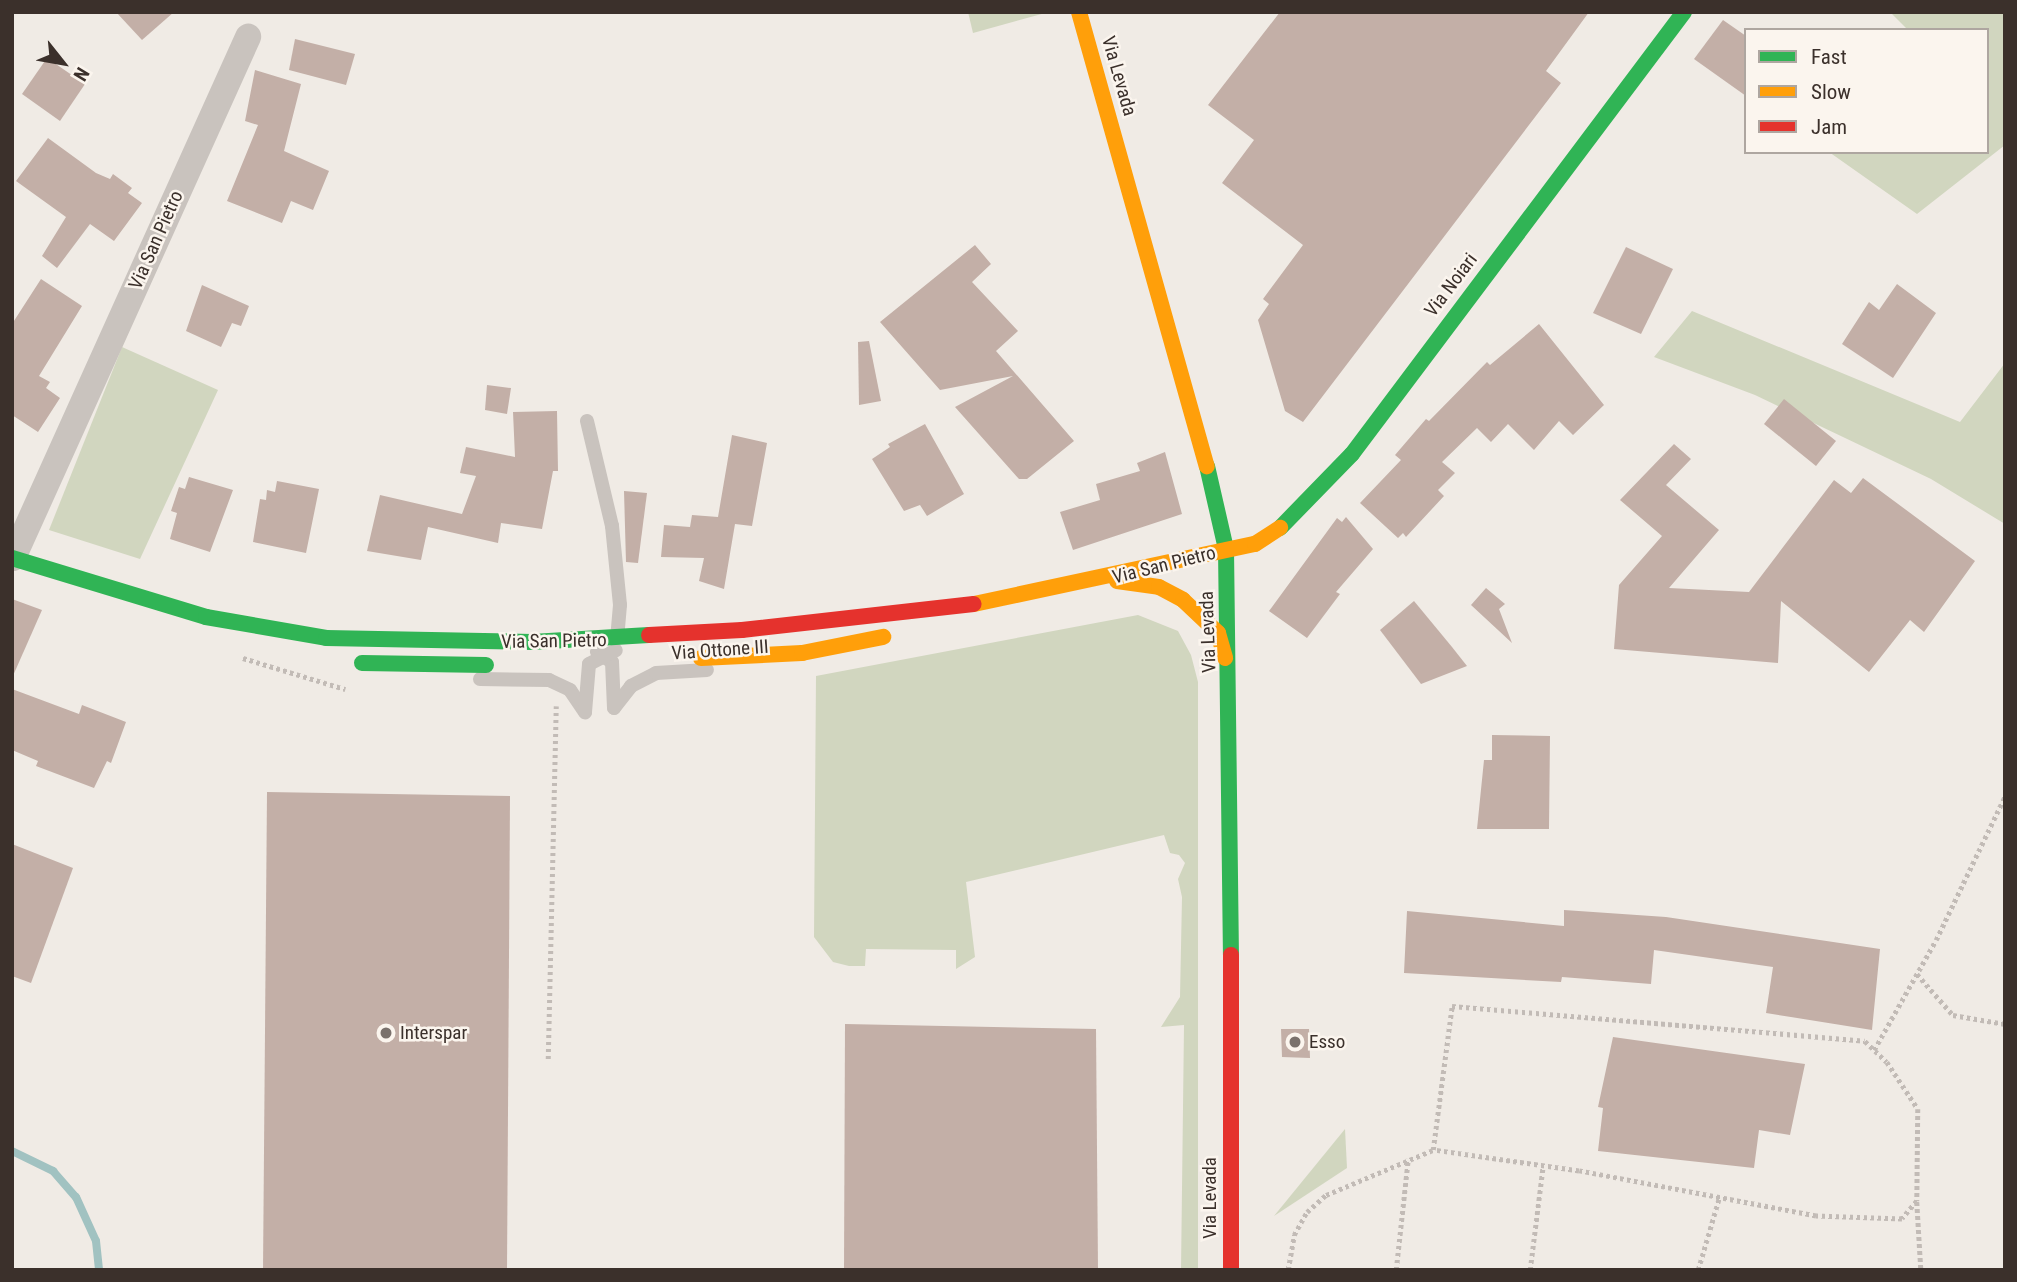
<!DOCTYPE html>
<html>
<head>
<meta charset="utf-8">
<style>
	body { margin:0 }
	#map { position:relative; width:2017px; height:1282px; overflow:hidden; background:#f0ebe5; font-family:"Roboto Condensed",sans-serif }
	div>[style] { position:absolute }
	.green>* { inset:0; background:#d1d6bf }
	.stream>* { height:8px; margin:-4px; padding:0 4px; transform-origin:4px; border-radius:4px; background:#a1c2c1 }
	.building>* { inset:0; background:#c3afa7 }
	.path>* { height:4.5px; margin-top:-2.25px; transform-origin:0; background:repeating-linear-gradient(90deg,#c2bbb6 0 3.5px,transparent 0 7px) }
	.lane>* { height:14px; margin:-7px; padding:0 7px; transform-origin:7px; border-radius:7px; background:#c9c3be }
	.street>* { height:26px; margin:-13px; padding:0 13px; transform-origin:13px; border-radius:13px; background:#c9c3be }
	.fast>* { height:16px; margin:-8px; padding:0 8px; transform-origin:8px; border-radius:8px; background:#30b455 }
	.slow>* { height:16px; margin:-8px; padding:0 8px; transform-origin:8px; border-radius:8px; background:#ff9f0a }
	.jam>* { height:16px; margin:-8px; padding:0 8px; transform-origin:8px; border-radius:8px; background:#e5322d }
	.dots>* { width:19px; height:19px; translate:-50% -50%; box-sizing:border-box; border:4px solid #fbf5ee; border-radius:50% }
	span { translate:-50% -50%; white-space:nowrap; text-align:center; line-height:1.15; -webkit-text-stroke:5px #fbf5ee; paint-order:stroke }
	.street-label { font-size:19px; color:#3b302b }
	.poi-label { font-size:19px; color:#3b302b }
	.left { translate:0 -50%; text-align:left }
	.frame { position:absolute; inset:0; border:14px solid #3b302b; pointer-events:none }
	.legend { position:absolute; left:1744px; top:28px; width:245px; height:126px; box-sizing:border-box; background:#fbf5ee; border:2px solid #aea6a0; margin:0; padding:9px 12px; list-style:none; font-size:21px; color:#3b302b }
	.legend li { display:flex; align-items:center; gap:14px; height:35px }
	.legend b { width:35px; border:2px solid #aea6a0 }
	.north { position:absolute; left:28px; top:28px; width:70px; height:70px; -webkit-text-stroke:5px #fbf5ee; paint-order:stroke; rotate:121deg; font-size:19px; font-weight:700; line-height:28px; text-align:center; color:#3b302b }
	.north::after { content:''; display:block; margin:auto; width:24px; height:32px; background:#3b302b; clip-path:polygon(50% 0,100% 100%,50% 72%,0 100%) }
</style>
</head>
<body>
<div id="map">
	<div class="green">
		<div style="clip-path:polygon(968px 12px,1049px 12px,973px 33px)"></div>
		<div style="clip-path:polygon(1890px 12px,2005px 12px,2005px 145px,1917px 214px,1829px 152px,1987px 152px,1987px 30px,1908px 30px)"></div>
		<div style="clip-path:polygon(1692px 311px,1960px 422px,2005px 363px,2005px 524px,1931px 479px,1755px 395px,1654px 357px)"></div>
		<div style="clip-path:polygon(122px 347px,218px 390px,140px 559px,49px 530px)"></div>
		<div style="clip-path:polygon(1138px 615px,1178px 631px,1191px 655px,1198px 682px,1198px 1270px,1181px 1270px,1184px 1025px,1161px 1027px,1180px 997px,1182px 897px,1178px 879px,1185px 863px,1179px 855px,1170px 853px,1164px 835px,966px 882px,975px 957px,956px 969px,956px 950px,866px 949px,865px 966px,849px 966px,833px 962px,814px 937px,816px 676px)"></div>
		<div style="clip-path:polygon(1345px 1129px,1347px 1168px,1274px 1216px)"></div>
	</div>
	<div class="stream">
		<div style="left:12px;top:1151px;width:46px;rotate:26deg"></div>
		<div style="left:53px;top:1171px;width:35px;rotate:49deg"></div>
		<div style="left:76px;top:1197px;width:48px;rotate:65.6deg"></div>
		<div style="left:96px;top:1241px;width:29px;rotate:84deg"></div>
	</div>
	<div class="building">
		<div style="clip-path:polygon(116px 12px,174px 12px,142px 40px)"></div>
		<div style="clip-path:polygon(1280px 12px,1589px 12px,1546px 71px,1561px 83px,1303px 422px,1285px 411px,1258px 320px,1269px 304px,1263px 299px,1303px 245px,1222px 183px,1254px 140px,1208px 105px)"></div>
		<div style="clip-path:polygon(1723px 20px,1746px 36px,1746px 96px,1694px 59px)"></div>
		<div style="clip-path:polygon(295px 39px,355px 54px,346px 85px,289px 70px)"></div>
		<div style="clip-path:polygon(47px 58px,85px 84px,60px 121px,22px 94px)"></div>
		<div style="clip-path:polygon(255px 70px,301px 84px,284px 151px,329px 171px,313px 210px,291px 201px,282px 223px,227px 201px,258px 125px,245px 121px)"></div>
		<div style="clip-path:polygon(48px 138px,96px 173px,110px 179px,113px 174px,132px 188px,128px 193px,142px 203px,114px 241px,90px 224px,57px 268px,42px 256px,66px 217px,16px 181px)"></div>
		<div style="clip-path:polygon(975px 245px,991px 264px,972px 282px,1018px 331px,996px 351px,1074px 441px,1027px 479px,1019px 479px,955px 407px,1013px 376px,940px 390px,880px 322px)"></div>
		<div style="clip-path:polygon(1626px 247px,1673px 269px,1641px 334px,1593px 313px)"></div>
		<div style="clip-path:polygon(41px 279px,82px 306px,39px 376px,50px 382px,46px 388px,60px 398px,38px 432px,12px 415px,12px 324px)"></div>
		<div style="clip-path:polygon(1897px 284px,1936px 313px,1893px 378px,1842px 344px,1869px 302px,1879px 310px)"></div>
		<div style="clip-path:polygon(202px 285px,249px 306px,241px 326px,232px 323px,221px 347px,186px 331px)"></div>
		<div style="clip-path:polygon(1539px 324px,1604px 405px,1573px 435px,1559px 421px,1534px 450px,1508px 424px,1491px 442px,1477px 428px,1442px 462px,1455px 473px,1438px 490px,1444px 496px,1406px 537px,1403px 533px,1398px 538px,1360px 503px,1401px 460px,1395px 455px,1426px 419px,1429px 421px,1487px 362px,1490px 365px)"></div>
		<div style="clip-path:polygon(869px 341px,881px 401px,859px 405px,858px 342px)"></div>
		<div style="clip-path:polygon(487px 385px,511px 388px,507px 414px,485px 410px)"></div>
		<div style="clip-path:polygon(1784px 399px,1836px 441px,1816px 466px,1764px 424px)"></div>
		<div style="clip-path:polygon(557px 411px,558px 471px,553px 471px,542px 529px,501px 523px,498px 543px,428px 527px,421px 560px,367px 551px,380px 495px,462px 514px,476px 476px,460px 473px,466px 447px,515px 457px,513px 412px)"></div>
		<div style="clip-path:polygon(925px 424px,964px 494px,927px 516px,920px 505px,904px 511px,872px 459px,890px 447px,888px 444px)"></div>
		<div style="clip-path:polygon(732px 435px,767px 443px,752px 526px,735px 524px,724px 589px,699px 581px,704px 558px,661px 557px,664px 525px,690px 527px,692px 515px,718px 517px)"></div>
		<div style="clip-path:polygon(1674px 444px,1691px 459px,1666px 485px,1719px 530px,1669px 588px,1749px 592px,1834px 480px,1851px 493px,1863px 478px,1975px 561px,1924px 632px,1910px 620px,1869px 672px,1781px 601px,1778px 663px,1614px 649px,1619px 585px,1662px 536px,1620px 500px)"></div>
		<div style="clip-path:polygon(1165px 452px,1182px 514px,1073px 550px,1060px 512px,1100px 500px,1096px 484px,1140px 471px,1137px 463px)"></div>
		<div style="clip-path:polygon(189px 477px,233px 490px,210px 552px,170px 539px,177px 513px,171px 511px,179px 487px,185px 489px)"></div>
		<div style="clip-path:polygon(277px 481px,319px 489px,306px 553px,253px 542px,260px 499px,266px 500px,267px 490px,275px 492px)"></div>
		<div style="clip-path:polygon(624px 491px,647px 493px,638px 563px,626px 562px)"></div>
		<div style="clip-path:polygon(1346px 517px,1373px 549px,1336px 592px,1340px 594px,1307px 638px,1269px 611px,1337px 518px,1342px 522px)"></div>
		<div style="clip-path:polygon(1486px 588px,1505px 604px,1499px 609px,1512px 643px,1471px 605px)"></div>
		<div style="clip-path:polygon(12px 599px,42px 610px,12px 678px)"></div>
		<div style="clip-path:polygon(1414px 601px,1452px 647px,1467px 666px,1421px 684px,1380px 630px)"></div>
		<div style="clip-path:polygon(12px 689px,79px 714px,82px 705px,126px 722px,111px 763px,107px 761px,94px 788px,36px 766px,38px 761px,12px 750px)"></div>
		<div style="clip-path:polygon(1492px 735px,1550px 736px,1549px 829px,1477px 829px,1484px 760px,1492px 760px)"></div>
		<div style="clip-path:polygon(267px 792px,510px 796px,507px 1270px,263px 1270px)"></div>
		<div style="clip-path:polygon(12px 844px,73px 868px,31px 983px,12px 976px)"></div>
		<div style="clip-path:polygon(1564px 910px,1666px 917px,1880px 949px,1872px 1030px,1766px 1013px,1773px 967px,1654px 950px,1651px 984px,1562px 977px,1561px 982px,1404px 973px,1407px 911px,1564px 926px)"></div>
		<div style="clip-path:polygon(845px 1024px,1096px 1029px,1098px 1270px,844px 1270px)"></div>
		<div style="clip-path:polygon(1281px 1029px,1309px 1029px,1310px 1058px,1282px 1057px)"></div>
		<div style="clip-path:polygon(1613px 1037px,1805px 1064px,1790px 1135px,1759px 1130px,1754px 1168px,1598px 1151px,1603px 1108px,1598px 1107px)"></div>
	</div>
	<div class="path">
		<div style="left:243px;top:658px;width:107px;rotate:16.9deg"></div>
		<div style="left:1917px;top:974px;width:55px;rotate:48.7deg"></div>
		<div style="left:1953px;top:1015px;width:53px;rotate:9.8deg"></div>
		<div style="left:1452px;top:1006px;width:414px;rotate:4.8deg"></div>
		<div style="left:1865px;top:1041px;width:30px;rotate:44deg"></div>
		<div style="left:1887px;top:1062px;width:56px;rotate:56.6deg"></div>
		<div style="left:1918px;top:1109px;width:92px;rotate:90.6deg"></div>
		<div style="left:1917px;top:1201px;width:23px;rotate:130deg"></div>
		<div style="left:1902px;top:1219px;width:86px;rotate:-178deg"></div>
		<div style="left:1816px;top:1216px;width:241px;rotate:-169.2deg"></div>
		<div style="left:1579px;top:1171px;width:148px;rotate:-171.8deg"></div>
		<div style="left:1433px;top:1150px;width:145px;rotate:-82.5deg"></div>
		<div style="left:1874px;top:1050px;width:126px;rotate:-60.6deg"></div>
		<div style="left:1936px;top:940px;width:160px;rotate:-64.4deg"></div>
		<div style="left:548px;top:1059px;width:353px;rotate:-88.7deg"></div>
		<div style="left:1917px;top:1202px;width:68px;rotate:86.6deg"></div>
		<div style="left:1288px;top:1270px;width:36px;rotate:-80deg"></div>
		<div style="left:1294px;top:1235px;width:26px;rotate:-61deg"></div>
		<div style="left:1307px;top:1212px;width:25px;rotate:-42deg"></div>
		<div style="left:1326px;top:1195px;width:116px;rotate:-22.8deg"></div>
		<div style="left:1396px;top:1270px;width:112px;rotate:-83.8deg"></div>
		<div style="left:1530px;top:1270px;width:105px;rotate:-82.9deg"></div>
		<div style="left:1698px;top:1270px;width:75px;rotate:-73.7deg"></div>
	</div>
	<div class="lane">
		<div style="left:587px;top:421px;width:108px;rotate:76.6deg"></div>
		<div style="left:612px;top:526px;width:79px;rotate:84.2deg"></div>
		<div style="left:620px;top:605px;width:32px;rotate:95deg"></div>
		<div style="left:597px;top:652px;width:18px;rotate:34deg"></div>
		<div style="left:612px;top:662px;width:46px;rotate:87.5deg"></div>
		<div style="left:480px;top:679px;width:69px;rotate:0.8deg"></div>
		<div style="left:549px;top:680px;width:23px;rotate:25deg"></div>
		<div style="left:570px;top:690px;width:27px;rotate:56deg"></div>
		<div style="left:614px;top:708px;width:28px;rotate:-52deg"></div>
		<div style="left:631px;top:686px;width:28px;rotate:-27deg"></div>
		<div style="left:656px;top:673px;width:51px;rotate:-3.4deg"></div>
		<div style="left:585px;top:712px;width:48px;rotate:-85.2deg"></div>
		<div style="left:589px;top:664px;width:30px;rotate:-27deg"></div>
	</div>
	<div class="street">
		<div style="left:13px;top:558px;width:572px;rotate:-65.72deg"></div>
	</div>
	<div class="fast">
		<div style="left:1207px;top:466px;width:85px;rotate:77.1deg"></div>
		<div style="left:1226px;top:549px;width:406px;rotate:89.3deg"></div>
		<div style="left:1280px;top:528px;width:103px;rotate:-45.8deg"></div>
		<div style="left:1352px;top:454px;width:553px;rotate:-53.09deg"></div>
		<div style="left:12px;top:558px;width:203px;rotate:16.9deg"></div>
		<div style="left:206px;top:617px;width:122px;rotate:9.9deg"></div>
		<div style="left:326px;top:638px;width:206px;rotate:1.1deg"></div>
		<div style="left:532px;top:642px;width:117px;rotate:-3.4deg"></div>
		<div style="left:362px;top:663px;width:124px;rotate:0.9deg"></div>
	</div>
	<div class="slow">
		<div style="left:1079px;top:12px;width:472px;rotate:74.3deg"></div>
		<div style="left:1117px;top:581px;width:42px;rotate:8.1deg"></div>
		<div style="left:1159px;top:587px;width:27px;rotate:28deg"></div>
		<div style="left:1183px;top:600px;width:48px;rotate:43.3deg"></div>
		<div style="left:1218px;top:633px;width:26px;rotate:74deg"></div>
		<div style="left:974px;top:604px;width:287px;rotate:-12.1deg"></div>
		<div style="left:1255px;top:544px;width:30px;rotate:-33deg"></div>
		<div style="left:701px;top:658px;width:101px;rotate:-2.8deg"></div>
		<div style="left:802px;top:653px;width:83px;rotate:-11.2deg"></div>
	</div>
	<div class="jam">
		<div style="left:649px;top:635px;width:93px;rotate:-3.1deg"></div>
		<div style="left:742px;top:630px;width:233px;rotate:-6.4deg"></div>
		<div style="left:1231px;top:955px;width:315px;rotate:90deg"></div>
	</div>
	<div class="dots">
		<div style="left:386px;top:1033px;background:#7a716c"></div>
		<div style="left:1295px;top:1042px;background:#7a716c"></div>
	</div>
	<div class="street-label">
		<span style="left:1119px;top:76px;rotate:74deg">Via Levada</span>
		<span style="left:156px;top:240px;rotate:-66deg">Via San Pietro</span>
		<span style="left:1451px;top:285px;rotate:-53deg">Via Noiari</span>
		<span style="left:1164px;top:565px;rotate:-14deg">Via San Pietro</span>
		<span style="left:1208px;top:632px;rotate:-92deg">Via Levada</span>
		<span style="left:554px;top:641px;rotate:-1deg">Via San Pietro</span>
		<span style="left:720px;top:650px;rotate:-4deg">Via Ottone III</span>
		<span style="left:1210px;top:1198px;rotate:-90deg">Via Levada</span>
	</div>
	<div class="poi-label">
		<span class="left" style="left:400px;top:1033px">Interspar</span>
		<span class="left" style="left:1309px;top:1042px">Esso</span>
	</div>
	<div class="frame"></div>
	<ul class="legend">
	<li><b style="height:9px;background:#30b455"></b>Fast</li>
	<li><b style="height:9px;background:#ff9f0a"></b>Slow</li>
	<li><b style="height:9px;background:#e5322d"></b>Jam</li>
	</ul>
	<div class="north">N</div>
</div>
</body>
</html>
